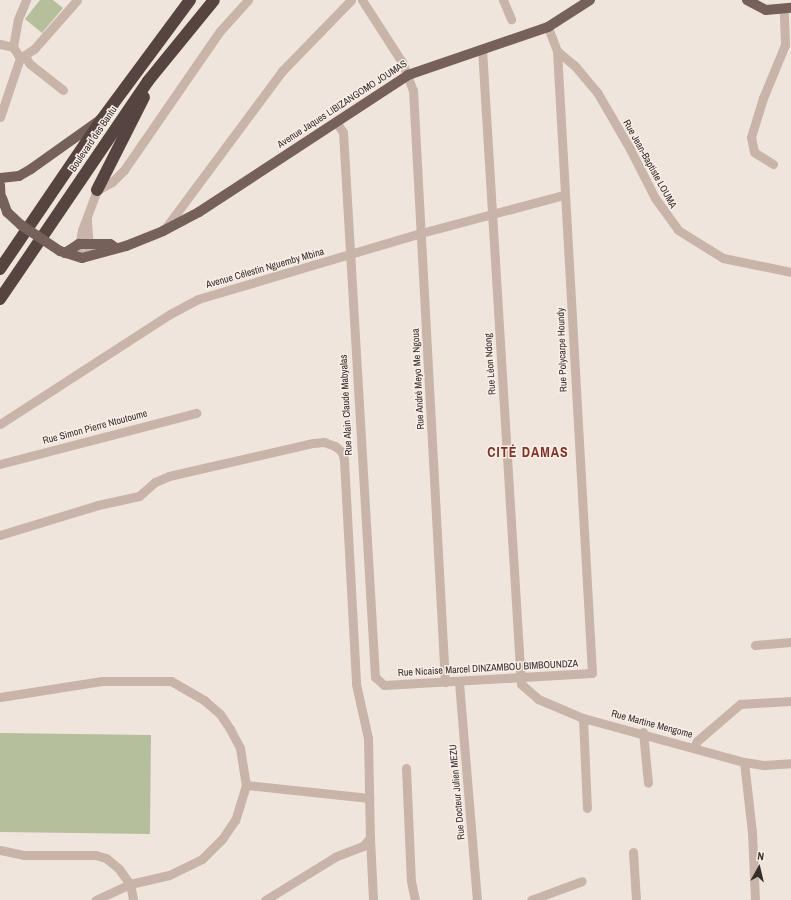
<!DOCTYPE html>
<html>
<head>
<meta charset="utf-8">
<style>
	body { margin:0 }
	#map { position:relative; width:791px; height:900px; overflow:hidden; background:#f0e5dc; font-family:"Archivo Narrow",sans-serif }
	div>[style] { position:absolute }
	.green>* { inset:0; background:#b6bf9c }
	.minor>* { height:9px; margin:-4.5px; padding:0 4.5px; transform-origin:4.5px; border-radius:4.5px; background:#c8b4a8 }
	.major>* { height:10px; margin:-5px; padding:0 5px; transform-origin:5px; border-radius:5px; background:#76615a }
	.highway>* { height:12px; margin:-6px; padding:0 6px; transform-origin:6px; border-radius:6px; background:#564440 }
	.major-bridge>* { height:10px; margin:-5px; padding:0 5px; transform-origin:5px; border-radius:5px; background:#76615a }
	span { translate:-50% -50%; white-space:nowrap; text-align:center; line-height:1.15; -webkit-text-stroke:3px #f8efe8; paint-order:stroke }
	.street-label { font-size:10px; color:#352b28 }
	.district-label { font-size:14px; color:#803325; font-weight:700; letter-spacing:1px }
	.north { position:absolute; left:739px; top:848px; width:40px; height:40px; -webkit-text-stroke:3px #f8efe8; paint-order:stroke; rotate:8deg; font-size:11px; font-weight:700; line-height:16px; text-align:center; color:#352b28 }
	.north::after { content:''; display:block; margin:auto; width:14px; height:18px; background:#352b28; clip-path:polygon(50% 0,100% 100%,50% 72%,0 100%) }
</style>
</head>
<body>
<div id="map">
	<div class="green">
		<div style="clip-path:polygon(40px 0,53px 0,63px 8px,42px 33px,25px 19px)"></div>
		<div style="clip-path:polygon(0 733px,151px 735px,150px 834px,0 832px)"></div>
	</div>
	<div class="minor">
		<div style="left:362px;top:0;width:74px;rotate:57.2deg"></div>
		<div style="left:402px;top:62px;width:30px;rotate:69deg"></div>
		<div style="left:413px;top:90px;width:593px;rotate:86.91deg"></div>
		<div style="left:503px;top:0;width:21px;rotate:67deg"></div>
		<div style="left:0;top:44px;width:13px;rotate:13deg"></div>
		<div style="left:482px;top:49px;width:636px;rotate:86.49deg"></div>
		<div style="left:521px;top:684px;width:23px;rotate:41deg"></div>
		<div style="left:538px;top:699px;width:49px;rotate:22.9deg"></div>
		<div style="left:583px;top:718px;width:167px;rotate:15.3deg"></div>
		<div style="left:744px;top:762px;width:20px;rotate:9deg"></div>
		<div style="left:764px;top:765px;width:27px;rotate:-4deg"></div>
		<div style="left:557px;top:51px;width:23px;rotate:40deg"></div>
		<div style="left:575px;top:66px;width:34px;rotate:50deg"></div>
		<div style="left:597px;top:92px;width:66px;rotate:59.9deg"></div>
		<div style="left:630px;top:149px;width:55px;rotate:63deg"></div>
		<div style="left:655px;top:198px;width:39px;rotate:54deg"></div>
		<div style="left:678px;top:230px;width:53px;rotate:31.9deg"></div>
		<div style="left:723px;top:258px;width:69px;rotate:11.6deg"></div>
		<div style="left:25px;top:57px;width:9px;rotate:54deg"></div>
		<div style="left:30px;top:64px;width:42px;rotate:38.2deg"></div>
		<div style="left:20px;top:58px;width:17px;rotate:-33deg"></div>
		<div style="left:34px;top:49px;width:65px;rotate:-48.7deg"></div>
		<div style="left:20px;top:58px;width:13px;rotate:-122deg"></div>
		<div style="left:13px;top:47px;width:28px;rotate:-80deg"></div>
		<div style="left:18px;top:19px;width:21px;rotate:-67deg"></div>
		<div style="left:0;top:117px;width:62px;rotate:-71.3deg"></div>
		<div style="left:336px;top:122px;width:12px;rotate:55deg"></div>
		<div style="left:343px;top:132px;width:546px;rotate:86.64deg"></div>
		<div style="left:375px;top:677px;width:12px;rotate:42deg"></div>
		<div style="left:384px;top:685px;width:208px;rotate:-3.3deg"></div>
		<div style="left:592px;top:673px;width:623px;rotate:-93.22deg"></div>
		<div style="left:557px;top:51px;width:26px;rotate:-111deg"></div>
		<div style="left:773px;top:164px;width:22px;rotate:-148deg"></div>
		<div style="left:754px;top:152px;width:15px;rotate:-101deg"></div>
		<div style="left:751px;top:137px;width:41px;rotate:-72.9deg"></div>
		<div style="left:763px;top:98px;width:57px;rotate:-67.5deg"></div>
		<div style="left:785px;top:45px;width:35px;rotate:-92deg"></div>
		<div style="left:164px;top:230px;width:198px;rotate:-53.4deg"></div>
		<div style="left:282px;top:71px;width:99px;rotate:-45.8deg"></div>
		<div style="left:78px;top:251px;width:21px;rotate:-79deg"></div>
		<div style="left:82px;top:230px;width:43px;rotate:-69.4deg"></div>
		<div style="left:97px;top:190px;width:17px;rotate:-28deg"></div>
		<div style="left:112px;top:182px;width:17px;rotate:-45deg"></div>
		<div style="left:124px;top:170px;width:169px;rotate:-55.4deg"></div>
		<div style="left:220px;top:31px;width:42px;rotate:-47.9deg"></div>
		<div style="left:82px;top:258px;width:11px;rotate:-49deg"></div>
		<div style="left:89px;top:250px;width:30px;rotate:-94deg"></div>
		<div style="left:0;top:424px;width:202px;rotate:-32.9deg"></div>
		<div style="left:170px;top:314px;width:32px;rotate:-28deg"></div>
		<div style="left:198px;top:299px;width:233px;rotate:-16.5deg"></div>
		<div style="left:421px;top:233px;width:148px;rotate:-14.9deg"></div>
		<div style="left:0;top:464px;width:203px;rotate:-14.6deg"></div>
		<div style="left:0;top:535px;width:102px;rotate:-17deg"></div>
		<div style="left:98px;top:505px;width:42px;rotate:-12.4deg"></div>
		<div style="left:139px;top:496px;width:21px;rotate:-41deg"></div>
		<div style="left:155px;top:482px;width:15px;rotate:-23deg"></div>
		<div style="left:169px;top:476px;width:148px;rotate:-12.9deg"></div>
		<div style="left:313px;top:443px;width:11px;rotate:-5deg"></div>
		<div style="left:324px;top:442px;width:12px;rotate:20deg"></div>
		<div style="left:335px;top:446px;width:9px;rotate:41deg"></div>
		<div style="left:342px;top:452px;width:8px;rotate:76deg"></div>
		<div style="left:344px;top:460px;width:224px;rotate:86.9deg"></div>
		<div style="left:356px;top:684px;width:55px;rotate:77.5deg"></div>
		<div style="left:368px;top:738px;width:100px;rotate:88.9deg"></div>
		<div style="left:370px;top:838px;width:11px;rotate:131deg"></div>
		<div style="left:363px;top:846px;width:30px;rotate:159deg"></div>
		<div style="left:335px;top:857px;width:82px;rotate:148.4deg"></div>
		<div style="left:755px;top:645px;width:36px;rotate:-5deg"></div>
		<div style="left:459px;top:682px;width:219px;rotate:85.3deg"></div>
		<div style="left:0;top:697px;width:103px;rotate:-8.9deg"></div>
		<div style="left:102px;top:681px;width:69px"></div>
		<div style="left:171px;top:681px;width:39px;rotate:30deg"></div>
		<div style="left:205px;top:701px;width:20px;rotate:41deg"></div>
		<div style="left:220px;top:714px;width:18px;rotate:56deg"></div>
		<div style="left:230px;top:729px;width:21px;rotate:62deg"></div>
		<div style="left:240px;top:748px;width:37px;rotate:81deg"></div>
		<div style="left:246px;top:785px;width:37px;rotate:107deg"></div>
		<div style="left:235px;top:820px;width:23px;rotate:124deg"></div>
		<div style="left:222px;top:839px;width:28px;rotate:135deg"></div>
		<div style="left:202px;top:859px;width:37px;rotate:154deg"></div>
		<div style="left:169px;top:875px;width:40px;rotate:167deg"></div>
		<div style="left:130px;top:884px;width:16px;rotate:79deg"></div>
		<div style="left:583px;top:718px;width:90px;rotate:87.5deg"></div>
		<div style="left:643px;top:732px;width:51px;rotate:84.4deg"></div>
		<div style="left:694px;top:747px;width:7px;rotate:-63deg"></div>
		<div style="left:697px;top:741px;width:57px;rotate:-40.7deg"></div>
		<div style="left:740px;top:704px;width:51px;rotate:-3.4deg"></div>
		<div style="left:744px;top:762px;width:70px;rotate:83.5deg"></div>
		<div style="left:752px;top:832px;width:68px;rotate:87.5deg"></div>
		<div style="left:406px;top:768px;width:113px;rotate:87.5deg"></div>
		<div style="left:411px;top:881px;width:19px;rotate:78deg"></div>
		<div style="left:246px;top:785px;width:124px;rotate:6deg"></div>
		<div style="left:370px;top:838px;width:62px;rotate:87.2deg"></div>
		<div style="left:0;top:850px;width:25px;rotate:12deg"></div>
		<div style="left:24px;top:855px;width:71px"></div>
		<div style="left:95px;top:855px;width:11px;rotate:15deg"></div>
		<div style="left:106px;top:858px;width:17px;rotate:40deg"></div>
		<div style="left:119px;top:869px;width:19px;rotate:54deg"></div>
		<div style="left:130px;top:884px;width:38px;rotate:155deg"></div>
		<div style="left:633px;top:852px;width:48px;rotate:86.4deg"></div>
		<div style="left:531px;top:900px;width:54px;rotate:-20.4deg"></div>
	</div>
	<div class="major">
		<div style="left:747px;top:0;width:21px;rotate:28deg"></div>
		<div style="left:766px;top:10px;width:25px;rotate:-5deg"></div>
		<div style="left:0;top:178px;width:19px;rotate:-6deg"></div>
		<div style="left:19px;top:176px;width:14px;rotate:-30deg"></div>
		<div style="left:31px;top:169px;width:85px;rotate:-35.4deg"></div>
		<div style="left:0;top:185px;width:18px;rotate:87deg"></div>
		<div style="left:2px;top:198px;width:15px;rotate:70deg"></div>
		<div style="left:7px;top:212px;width:19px;rotate:43deg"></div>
		<div style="left:60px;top:251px;width:23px;rotate:18deg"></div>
		<div style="left:82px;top:258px;width:46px;rotate:-15.3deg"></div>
		<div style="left:126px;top:246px;width:40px;rotate:-22deg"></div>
		<div style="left:163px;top:231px;width:41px;rotate:-27.8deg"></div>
		<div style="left:199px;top:212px;width:250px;rotate:-33.2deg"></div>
		<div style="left:408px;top:75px;width:148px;rotate:-18.9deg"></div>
		<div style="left:548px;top:27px;width:50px;rotate:-32.7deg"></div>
		<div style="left:65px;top:253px;width:17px;rotate:-33deg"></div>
		<div style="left:79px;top:244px;width:31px"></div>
		<div style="left:110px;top:244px;width:7px;rotate:34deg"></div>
	</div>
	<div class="highway">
		<div style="left:97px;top:190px;width:104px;rotate:-63.2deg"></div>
		<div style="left:0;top:269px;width:181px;rotate:-55.8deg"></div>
		<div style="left:102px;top:119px;width:148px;rotate:-53.5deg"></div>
		<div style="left:0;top:299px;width:263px;rotate:-55.8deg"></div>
		<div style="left:148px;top:81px;width:104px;rotate:-50.8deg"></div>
	</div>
	<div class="major-bridge">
		<div style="left:21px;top:225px;width:47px;rotate:33.7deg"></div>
	</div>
	<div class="street-label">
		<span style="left:342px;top:104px;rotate:-33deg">Avenue Jaques LIBIZANGOMO JOUMAS</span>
		<span style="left:93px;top:139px;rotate:-56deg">Boulevard des Bantu</span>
		<span style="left:650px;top:164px;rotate:61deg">Rue Jean-Baptiste LOUMA</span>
		<span style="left:265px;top:268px;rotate:-16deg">Avenue Célestin Nguemby Mbina</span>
		<span style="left:562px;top:350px;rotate:-92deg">Rue Polycarpe Houndy</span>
		<span style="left:490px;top:364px;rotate:-94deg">Rue Léon Ndong</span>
		<span style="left:418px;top:379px;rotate:-93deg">Rue André Meyo Me Ngoua</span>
		<span style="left:346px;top:405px;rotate:-93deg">Rue Alain Claude Mabyalas</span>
		<span style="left:95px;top:427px;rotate:-15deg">Rue Simon Pierre Ntoutoume</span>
		<span style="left:488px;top:668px;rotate:-3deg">Rue Nicaise Marcel DINZAMBOU BIMBOUNDZA</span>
		<span style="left:652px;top:724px;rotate:15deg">Rue Martine Mengome</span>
		<span style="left:457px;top:792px;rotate:-95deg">Rue Docteur Julien MEZU</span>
	</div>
	<div class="district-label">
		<span style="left:528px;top:452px">CITÉ DAMAS</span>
	</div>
	<div class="north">N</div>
</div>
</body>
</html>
